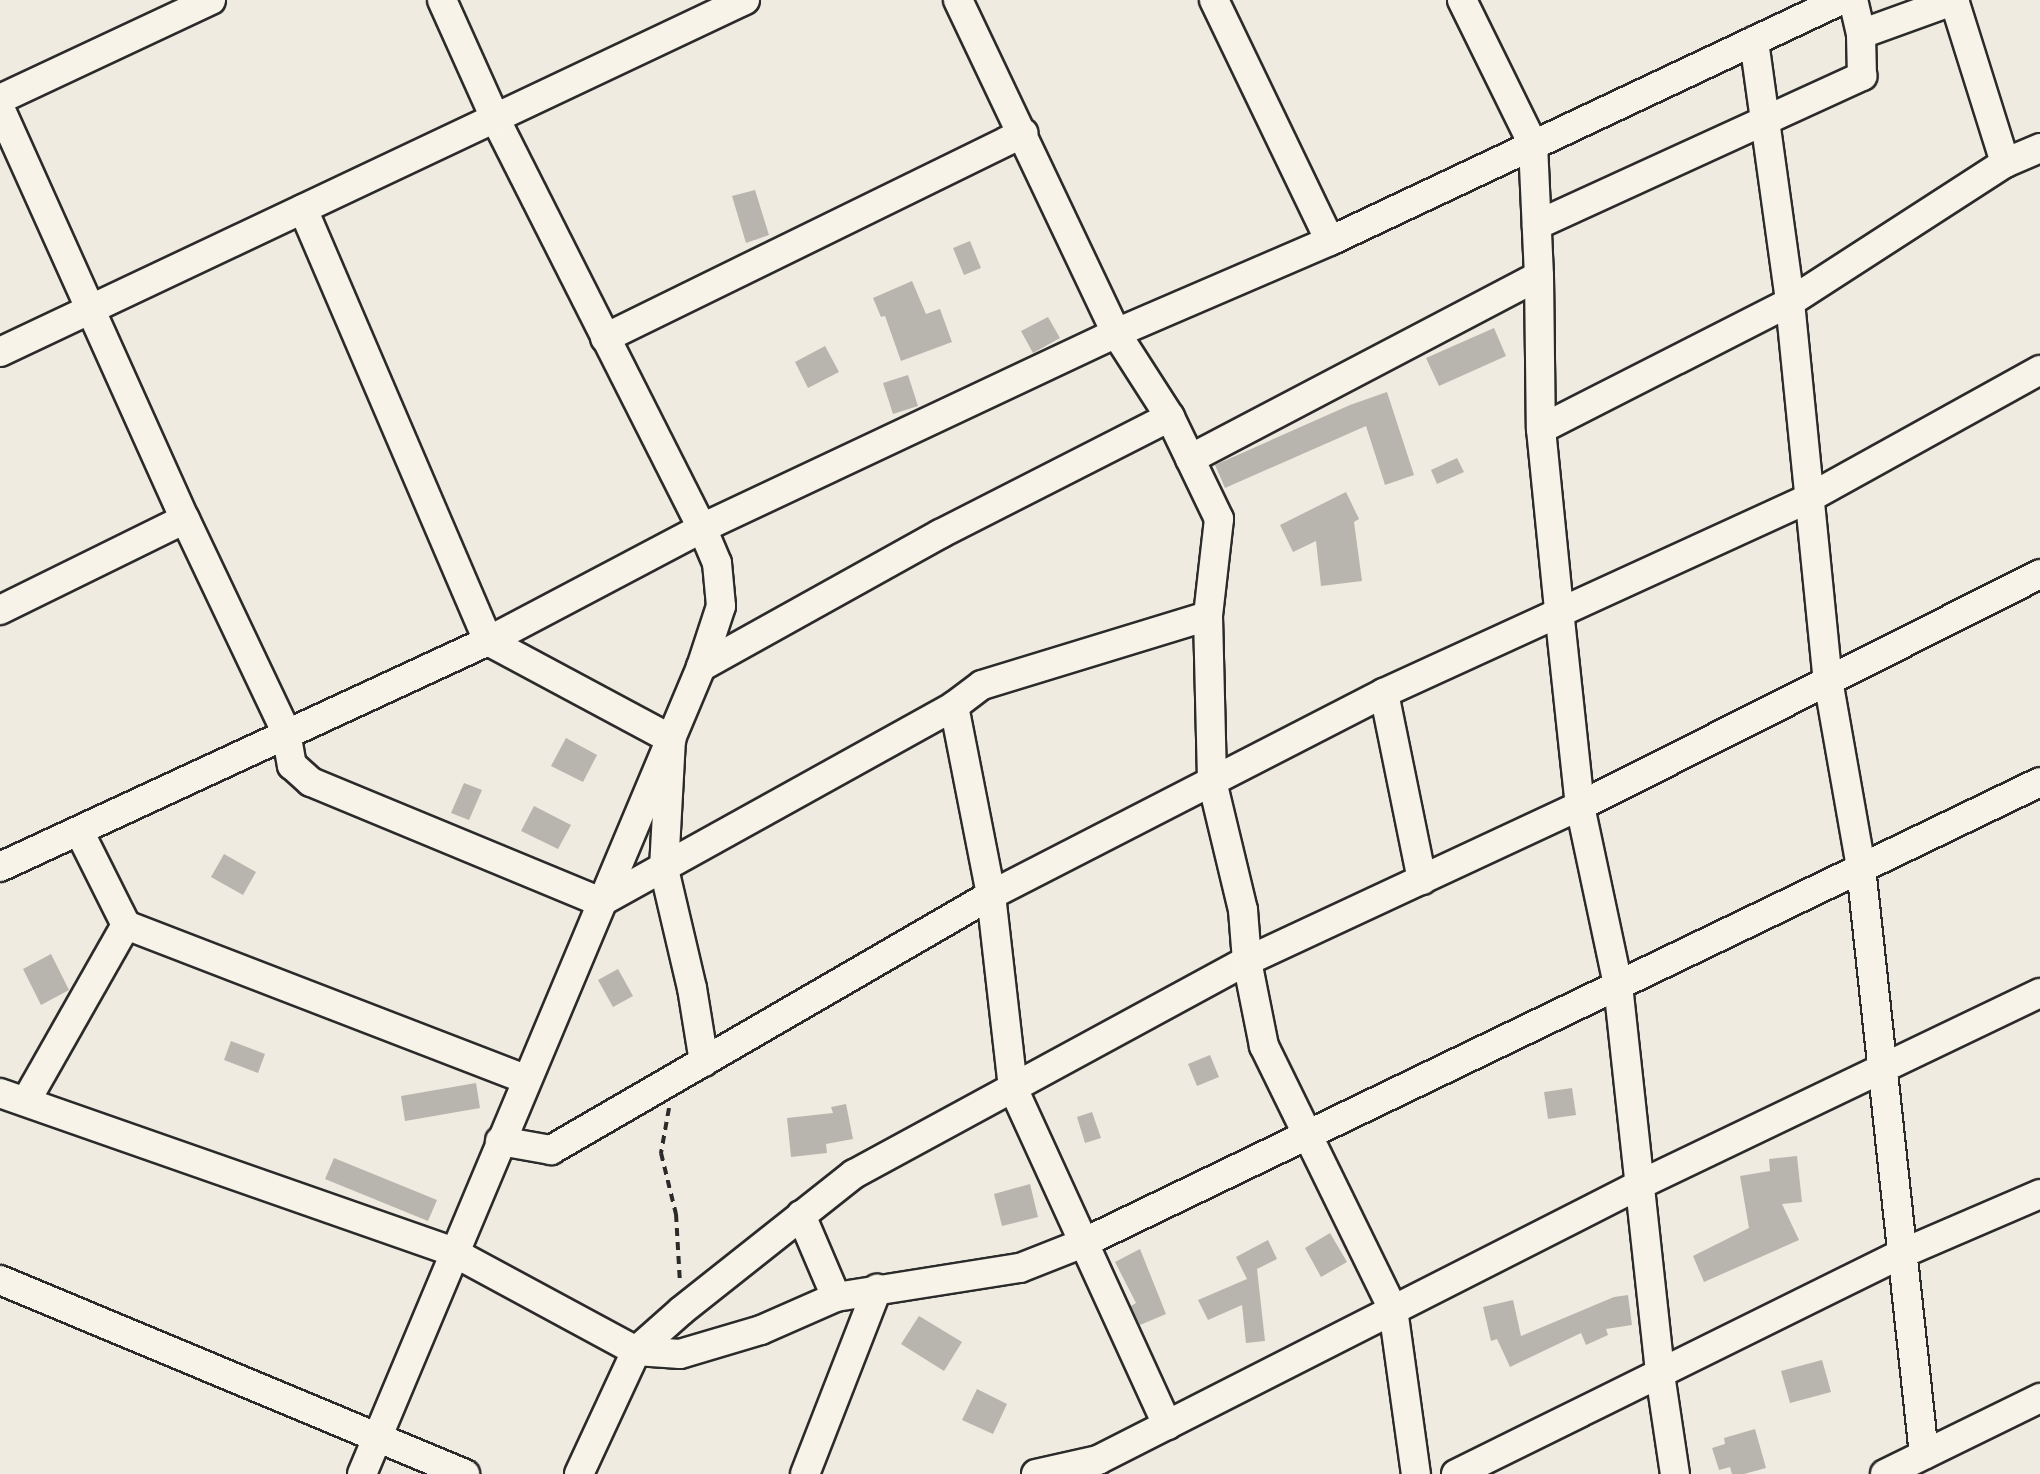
<!DOCTYPE html>
<html>
<head>
<meta charset="utf-8">
<style>
	body { margin:0 }
	#map { position:relative; width:2040px; height:1474px; overflow:hidden; background:#efebe0; font-family:"Playpen Sans",sans-serif }
	div>[style] { position:absolute }
	.building>* { inset:0; background:#b8b5ae }
	.path>* { height:4px; margin-top:-2px; transform-origin:0; background:repeating-linear-gradient(90deg,#2b2b2b 0 8px,transparent 0 14px) }
	.roads { filter:drop-shadow(2px 0 #2b2b2b) drop-shadow(-2px 0 #2b2b2b) drop-shadow(0 2px #2b2b2b) drop-shadow(0 -2px #2b2b2b) }
	.minor>* { height:28px; margin:-14px; padding:0 14px; transform-origin:14px; border-radius:14px; background:#f7f3e8 }
	span { translate:-50% -50%; white-space:nowrap; text-align:center; line-height:1.15; -webkit-text-stroke:7px #f7f3e8; paint-order:stroke }
</style>
</head>
<body>
<div id="map">
	<div class="building">
		<div style="clip-path:polygon(755px 190px,769px 235px,746px 243px,732px 196px)"></div>
		<div style="clip-path:polygon(970px 241px,981px 268px,964px 275px,953px 248px)"></div>
		<div style="clip-path:polygon(912px 281px,926px 314px,940px 309px,952px 342px,901px 361px,885px 316px,881px 317px,873px 298px)"></div>
		<div style="clip-path:polygon(1048px 317px,1060px 338px,1033px 353px,1021px 331px)"></div>
		<div style="clip-path:polygon(1494px 328px,1506px 356px,1439px 386px,1426px 358px)"></div>
		<div style="clip-path:polygon(825px 346px,839px 372px,808px 388px,795px 362px)"></div>
		<div style="clip-path:polygon(908px 375px,918px 406px,893px 414px,883px 383px)"></div>
		<div style="clip-path:polygon(1387px 392px,1414px 475px,1385px 485px,1366px 426px,1225px 488px,1215px 465px,1350px 405px)"></div>
		<div style="clip-path:polygon(1457px 458px,1464px 472px,1437px 484px,1431px 470px)"></div>
		<div style="clip-path:polygon(1346px 492px,1359px 519px,1354px 522px,1362px 581px,1321px 586px,1316px 541px,1293px 552px,1280px 525px)"></div>
		<div style="clip-path:polygon(566px 738px,597px 755px,583px 782px,551px 766px)"></div>
		<div style="clip-path:polygon(464px 783px,482px 790px,469px 820px,451px 813px)"></div>
		<div style="clip-path:polygon(534px 806px,571px 825px,558px 849px,521px 831px)"></div>
		<div style="clip-path:polygon(224px 854px,256px 872px,243px 895px,211px 877px)"></div>
		<div style="clip-path:polygon(51px 954px,69px 990px,41px 1005px,23px 969px)"></div>
		<div style="clip-path:polygon(618px 969px,633px 996px,613px 1007px,598px 980px)"></div>
		<div style="clip-path:polygon(231px 1041px,265px 1054px,258px 1073px,224px 1060px)"></div>
		<div style="clip-path:polygon(1210px 1055px,1219px 1077px,1197px 1086px,1188px 1064px)"></div>
		<div style="clip-path:polygon(476px 1083px,480px 1108px,405px 1121px,401px 1096px)"></div>
		<div style="clip-path:polygon(1572px 1088px,1576px 1115px,1548px 1119px,1544px 1092px)"></div>
		<div style="clip-path:polygon(846px 1104px,853px 1139px,826px 1144px,827px 1153px,791px 1157px,787px 1118px,833px 1113px,831px 1107px)"></div>
		<div style="clip-path:polygon(1092px 1112px,1101px 1138px,1085px 1143px,1077px 1117px)"></div>
		<div style="clip-path:polygon(1797px 1156px,1802px 1202px,1782px 1204px,1799px 1240px,1704px 1282px,1693px 1256px,1749px 1228px,1740px 1176px,1770px 1171px,1769px 1159px)"></div>
		<div style="clip-path:polygon(334px 1158px,437px 1200px,428px 1221px,325px 1179px)"></div>
		<div style="clip-path:polygon(1030px 1184px,1038px 1217px,1002px 1226px,994px 1194px)"></div>
		<div style="clip-path:polygon(1330px 1233px,1347px 1262px,1321px 1277px,1305px 1248px)"></div>
		<div style="clip-path:polygon(1268px 1240px,1277px 1259px,1257px 1269px,1265px 1341px,1246px 1343px,1242px 1305px,1208px 1320px,1198px 1300px,1247px 1279px,1236px 1257px)"></div>
		<div style="clip-path:polygon(1140px 1249px,1166px 1314px,1140px 1325px,1131px 1306px,1136px 1303px,1115px 1262px)"></div>
		<div style="clip-path:polygon(1628px 1295px,1632px 1325px,1606px 1329px,1608px 1335px,1586px 1345px,1581px 1333px,1510px 1367px,1497px 1339px,1491px 1341px,1483px 1307px,1513px 1300px,1521px 1336px,1614px 1297px)"></div>
		<div style="clip-path:polygon(919px 1316px,962px 1342px,944px 1371px,901px 1344px)"></div>
		<div style="clip-path:polygon(1822px 1360px,1831px 1392px,1790px 1403px,1781px 1371px)"></div>
		<div style="clip-path:polygon(977px 1389px,1007px 1404px,993px 1434px,962px 1420px)"></div>
		<div style="clip-path:polygon(1755px 1429px,1766px 1468px,1744px 1474px,1732px 1474px,1730px 1467px,1719px 1470px,1712px 1448px,1725px 1444px,1724px 1438px)"></div>
	</div>
	<div class="path">
		<div style="left:669px;top:1108px;width:46px;rotate:100.1deg"></div>
		<div style="left:661px;top:1153px;width:63px;rotate:76.2deg"></div>
		<div style="left:676px;top:1214px;width:70px;rotate:86.7deg"></div>
	</div>
	<div class="roads">
		<div class="minor">
			<div style="left:958px;top:0;width:369px;rotate:64.6deg"></div>
			<div style="left:1116px;top:333px;width:100px;rotate:57.3deg"></div>
			<div style="left:1170px;top:417px;width:113px;rotate:64.3deg"></div>
			<div style="left:1219px;top:519px;width:98px;rotate:96.5deg"></div>
			<div style="left:1208px;top:616px;width:165px;rotate:88.6deg"></div>
			<div style="left:1212px;top:781px;width:133px;rotate:76.5deg"></div>
			<div style="left:1243px;top:910px;width:51px;rotate:85.5deg"></div>
			<div style="left:1247px;top:961px;width:87px;rotate:78.7deg"></div>
			<div style="left:1264px;top:1046px;width:293px;rotate:63.9deg"></div>
			<div style="left:1393px;top:1309px;width:167px;rotate:82.1deg"></div>
			<div style="left:1214px;top:0;width:267px;rotate:64.3deg"></div>
			<div style="left:1462px;top:0;width:161px;rotate:63.8deg"></div>
			<div style="left:1533px;top:144px;width:132px;rotate:87.4deg"></div>
			<div style="left:1539px;top:276px;width:153px;rotate:89.3deg"></div>
			<div style="left:1541px;top:429px;width:182px;rotate:84.3deg"></div>
			<div style="left:1559px;top:610px;width:197px;rotate:83.9deg"></div>
			<div style="left:1580px;top:806px;width:183px;rotate:78deg"></div>
			<div style="left:1618px;top:985px;width:391px;rotate:83.8deg"></div>
			<div style="left:1660px;top:1374px;width:101px;rotate:81.5deg"></div>
			<div style="left:1954px;top:0;width:171px;rotate:72.6deg"></div>
			<div style="left:1861px;top:34px;width:100px;rotate:-19.9deg"></div>
			<div style="left:1754px;top:41px;width:263px;rotate:82.1deg"></div>
			<div style="left:1790px;top:302px;width:380px;rotate:84.3deg"></div>
			<div style="left:1828px;top:680px;width:191px;rotate:80deg"></div>
			<div style="left:1861px;top:868px;width:590px;rotate:83.87deg"></div>
			<div style="left:0;top:99px;width:233px;rotate:-25.1deg"></div>
			<div style="left:0;top:108px;width:451px;rotate:65.8deg"></div>
			<div style="left:185px;top:519px;width:236px;rotate:64.6deg"></div>
			<div style="left:286px;top:732px;width:34px;rotate:80deg"></div>
			<div style="left:292px;top:765px;width:25px;rotate:42deg"></div>
			<div style="left:311px;top:782px;width:314px;rotate:22.5deg"></div>
			<div style="left:601px;top:902px;width:404px;rotate:-29deg"></div>
			<div style="left:954px;top:706px;width:35px;rotate:-37deg"></div>
			<div style="left:982px;top:685px;width:236px;rotate:-17deg"></div>
			<div style="left:303px;top:209px;width:470px;rotate:66.8deg"></div>
			<div style="left:488px;top:641px;width:208px;rotate:28.2deg"></div>
			<div style="left:671px;top:739px;width:130px;rotate:93.1deg"></div>
			<div style="left:664px;top:869px;width:122px;rotate:76.8deg"></div>
			<div style="left:692px;top:988px;width:75px;rotate:80.8deg"></div>
			<div style="left:1537px;top:225px;width:358px;rotate:-24.6deg"></div>
			<div style="left:1862px;top:76px;width:42px;rotate:-91.4deg"></div>
			<div style="left:1861px;top:34px;width:35px;rotate:-103deg"></div>
			<div style="left:605px;top:338px;width:466px;rotate:-26.1deg"></div>
			<div style="left:0;top:352px;width:824px;rotate:-25.29deg"></div>
			<div style="left:1541px;top:429px;width:280px;rotate:-27deg"></div>
			<div style="left:1790px;top:302px;width:256px;rotate:-32.9deg"></div>
			<div style="left:2005px;top:163px;width:38px;rotate:-23deg"></div>
			<div style="left:1190px;top:459px;width:394px;rotate:-27.7deg"></div>
			<div style="left:0;top:610px;width:206px;rotate:-26.2deg"></div>
			<div style="left:701px;top:667px;width:274px;rotate:-29.1deg"></div>
			<div style="left:940px;top:534px;width:258px;rotate:-27deg"></div>
			<div style="left:1384px;top:693px;width:191px;rotate:78.5deg"></div>
			<div style="left:954px;top:706px;width:193px;rotate:78.9deg"></div>
			<div style="left:991px;top:895px;width:194px;rotate:83.5deg"></div>
			<div style="left:1013px;top:1088px;width:371px;rotate:65.4deg"></div>
			<div style="left:79px;top:831px;width:105px;rotate:63.4deg"></div>
			<div style="left:126px;top:925px;width:429px;rotate:21.1deg"></div>
			<div style="left:0;top:867px;width:538px;rotate:-24.85deg"></div>
			<div style="left:488px;top:641px;width:242px;rotate:-27.8deg"></div>
			<div style="left:702px;top:528px;width:458px;rotate:-25.2deg"></div>
			<div style="left:1116px;top:333px;width:233px;rotate:-23.3deg"></div>
			<div style="left:1330px;top:241px;width:565px;rotate:-25.25deg"></div>
			<div style="left:0;top:1093px;width:480px;rotate:19.3deg"></div>
			<div style="left:453px;top:1252px;width:208px;rotate:28.4deg"></div>
			<div style="left:636px;top:1351px;width:60px;rotate:-41.6deg"></div>
			<div style="left:681px;top:1311px;width:221px;rotate:-38.4deg"></div>
			<div style="left:854px;top:1174px;width:447px;rotate:-28.5deg"></div>
			<div style="left:1247px;top:961px;width:367px;rotate:-25deg"></div>
			<div style="left:1580px;top:806px;width:515px;rotate:-26.76deg"></div>
			<div style="left:26px;top:1101px;width:202px;rotate:-60.4deg"></div>
			<div style="left:500px;top:1141px;width:52px;rotate:10deg"></div>
			<div style="left:551px;top:1150px;width:509px;rotate:-30.09deg"></div>
			<div style="left:991px;top:895px;width:442px;rotate:-27.2deg"></div>
			<div style="left:1384px;top:693px;width:468px;rotate:-24.6deg"></div>
			<div style="left:1809px;top:498px;width:264px;rotate:-29deg"></div>
			<div style="left:801px;top:1215px;width:89px;rotate:66.9deg"></div>
			<div style="left:0;top:1280px;width:504px;rotate:22.65deg"></div>
			<div style="left:362px;top:1474px;width:875px;rotate:-67.21deg"></div>
			<div style="left:701px;top:667px;width:64px;rotate:-71.8deg"></div>
			<div style="left:721px;top:606px;width:43px;rotate:-95.3deg"></div>
			<div style="left:717px;top:563px;width:38px;rotate:-113deg"></div>
			<div style="left:702px;top:528px;width:459px;rotate:-116.8deg"></div>
			<div style="left:495px;top:118px;width:129px;rotate:-114.2deg"></div>
			<div style="left:579px;top:1474px;width:136px;rotate:-65.1deg"></div>
			<div style="left:636px;top:1351px;width:44px;rotate:3.9deg"></div>
			<div style="left:680px;top:1354px;width:84px;rotate:-16.5deg"></div>
			<div style="left:761px;top:1330px;width:82px;rotate:-23.7deg"></div>
			<div style="left:836px;top:1297px;width:186px;rotate:-9deg"></div>
			<div style="left:1020px;top:1268px;width:66px;rotate:-21.5deg"></div>
			<div style="left:1081px;top:1244px;width:1064px;rotate:-25.72deg"></div>
			<div style="left:805px;top:1474px;width:199px;rotate:-68.7deg"></div>
			<div style="left:1036px;top:1474px;width:64px;rotate:-12.7deg"></div>
			<div style="left:1098px;top:1460px;width:609px;rotate:-26.94deg"></div>
			<div style="left:1641px;top:1184px;width:442px;rotate:-25.6deg"></div>
			<div style="left:1456px;top:1474px;width:499px;rotate:-26.3deg"></div>
			<div style="left:1903px;top:1253px;width:149px;rotate:-23.3deg"></div>
			<div style="left:1885px;top:1474px;width:173px;rotate:-26.1deg"></div>
		</div>
	</div>
</div>
</body>
</html>
